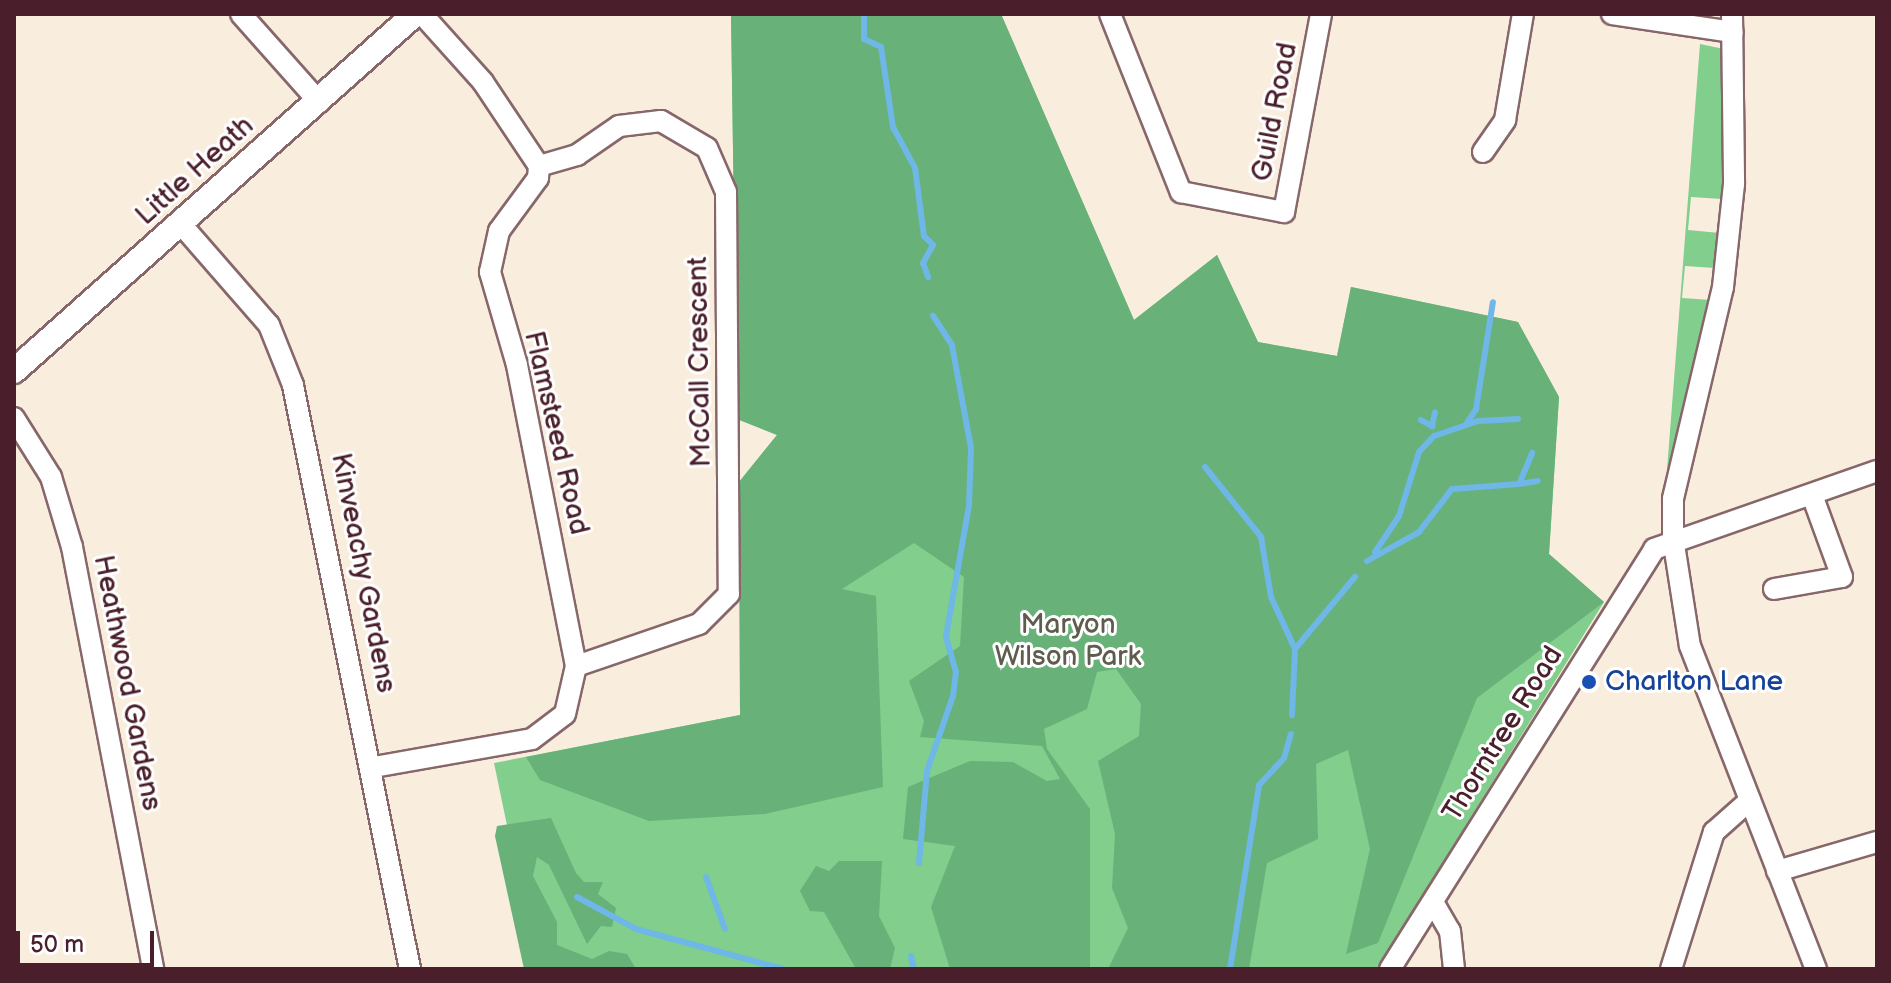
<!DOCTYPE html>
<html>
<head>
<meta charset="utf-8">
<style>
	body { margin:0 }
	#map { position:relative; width:1891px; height:983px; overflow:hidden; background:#f9edde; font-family:"Balsamiq Sans",sans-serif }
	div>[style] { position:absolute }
	.green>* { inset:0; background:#81ce8d }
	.forest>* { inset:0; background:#68b178 }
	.stream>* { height:6px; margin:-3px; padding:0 3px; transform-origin:3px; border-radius:3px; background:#6eb7e6 }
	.roads { filter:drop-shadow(2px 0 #87676a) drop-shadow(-2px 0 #87676a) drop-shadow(0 2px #87676a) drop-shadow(0 -2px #87676a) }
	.minor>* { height:20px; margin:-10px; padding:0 10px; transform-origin:10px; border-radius:10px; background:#fff }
	.major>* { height:24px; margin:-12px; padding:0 12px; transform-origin:12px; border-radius:12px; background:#fff }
	.dots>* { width:22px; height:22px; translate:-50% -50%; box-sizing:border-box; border:4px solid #fff; border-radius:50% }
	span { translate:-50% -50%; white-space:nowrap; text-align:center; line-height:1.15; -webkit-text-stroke:6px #fff; paint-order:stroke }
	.street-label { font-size:28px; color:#4a1f2b }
	.park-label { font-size:28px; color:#5d5c4d }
	.transit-label { font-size:28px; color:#164399 }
	.left { translate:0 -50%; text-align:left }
	.frame { position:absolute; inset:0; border:16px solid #4a1f2b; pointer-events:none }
	.scale { position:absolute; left:16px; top:931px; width:138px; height:36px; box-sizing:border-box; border:4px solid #4a1f2b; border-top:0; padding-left:10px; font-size:24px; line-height:28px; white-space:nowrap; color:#4a1f2b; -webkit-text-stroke:6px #fff; paint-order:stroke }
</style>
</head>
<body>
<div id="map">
	<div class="green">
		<div style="clip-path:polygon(731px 14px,1001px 14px,1134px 320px,1217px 255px,1258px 342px,1337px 356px,1351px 287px,1518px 322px,1559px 397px,1549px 554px,1604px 602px,1377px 969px,537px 969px,494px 763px,740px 715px,739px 482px,777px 435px,737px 419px)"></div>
		<div style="clip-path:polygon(1700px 44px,1724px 49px,1722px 199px,1691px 197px,1688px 230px,1720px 233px,1715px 268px,1685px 266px,1682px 298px,1711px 300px,1673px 471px,1667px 470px)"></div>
	</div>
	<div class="forest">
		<div style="clip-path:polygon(evenodd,731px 14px,1001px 14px,1134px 320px,1217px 255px,1258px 342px,1337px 356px,1351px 287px,1518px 322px,1559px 397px,1549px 554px,1604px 602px,1477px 698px,1378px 943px,1346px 954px,1370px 849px,1348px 750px,1316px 764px,1318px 839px,1267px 863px,1249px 969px,950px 969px,931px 907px,955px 846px,903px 839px,908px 787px,970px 761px,1013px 762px,1047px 781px,1060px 779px,1042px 746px,920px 737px,924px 721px,909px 681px,960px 646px,964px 577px,914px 543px,842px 589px,876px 596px,883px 787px,765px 814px,649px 821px,540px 780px,526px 757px,740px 715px,739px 482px,777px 435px,737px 419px,731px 14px,1116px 669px,1141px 704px,1139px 736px,1098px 761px,1115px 834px,1112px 888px,1128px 928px,1109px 967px,1090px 968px,1090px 809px,1047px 749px,1044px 729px,1087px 709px,1097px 672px,1116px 669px)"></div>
		<div style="clip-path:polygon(551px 818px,576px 873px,584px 882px,603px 882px,598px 894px,616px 908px,612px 927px,601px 926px,587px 944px,549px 865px,537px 857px,533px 876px,557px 922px,557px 945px,592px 959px,609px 951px,627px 954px,636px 969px,524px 969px,495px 836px,497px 826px)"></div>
		<div style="clip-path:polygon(839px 861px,882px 861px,879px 916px,895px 948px,890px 969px,856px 969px,824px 912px,810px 911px,800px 891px,816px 866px,829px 871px)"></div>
	</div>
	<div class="stream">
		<div style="left:864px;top:14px;width:25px;rotate:90deg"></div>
		<div style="left:864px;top:39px;width:19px;rotate:25deg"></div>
		<div style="left:881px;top:47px;width:81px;rotate:81.5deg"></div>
		<div style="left:893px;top:127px;width:47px;rotate:61.8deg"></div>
		<div style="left:915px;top:168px;width:69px;rotate:82.5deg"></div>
		<div style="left:924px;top:236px;width:13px;rotate:45deg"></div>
		<div style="left:933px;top:245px;width:21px;rotate:119deg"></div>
		<div style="left:923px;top:263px;width:15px;rotate:70deg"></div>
		<div style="left:1421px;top:420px;width:13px;rotate:29deg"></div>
		<div style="left:1432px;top:426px;width:14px;rotate:-78deg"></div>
		<div style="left:1467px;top:423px;width:17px;rotate:-57deg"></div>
		<div style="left:1476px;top:409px;width:108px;rotate:-81deg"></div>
		<div style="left:1205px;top:467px;width:90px;rotate:51.3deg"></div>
		<div style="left:1261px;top:537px;width:61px;rotate:80.5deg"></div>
		<div style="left:1271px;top:597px;width:57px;rotate:65.2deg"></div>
		<div style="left:1519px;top:484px;width:19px;rotate:-9deg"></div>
		<div style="left:1375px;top:552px;width:43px;rotate:-56.3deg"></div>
		<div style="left:1399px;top:516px;width:67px;rotate:-72.6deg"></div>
		<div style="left:1419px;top:452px;width:22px;rotate:-47deg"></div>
		<div style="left:1434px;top:436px;width:46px;rotate:-18.8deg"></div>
		<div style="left:1478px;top:421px;width:40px;rotate:-2.9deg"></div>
		<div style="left:1367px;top:561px;width:60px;rotate:-29.1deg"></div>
		<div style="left:1419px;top:532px;width:54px;rotate:-52.5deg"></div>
		<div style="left:1452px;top:489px;width:67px;rotate:-4.3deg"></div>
		<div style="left:1519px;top:484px;width:34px;rotate:-67deg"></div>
		<div style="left:1292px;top:715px;width:66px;rotate:-87.4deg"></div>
		<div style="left:1295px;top:649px;width:94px;rotate:-50.2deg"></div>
		<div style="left:919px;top:863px;width:92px;rotate:-85deg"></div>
		<div style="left:927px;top:771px;width:79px;rotate:-70.9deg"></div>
		<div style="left:953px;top:696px;width:24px;rotate:-83deg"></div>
		<div style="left:956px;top:672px;width:37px;rotate:-106deg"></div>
		<div style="left:946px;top:636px;width:132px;rotate:-80deg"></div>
		<div style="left:969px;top:506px;width:58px;rotate:-88deg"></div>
		<div style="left:971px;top:448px;width:105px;rotate:-100.5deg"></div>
		<div style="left:952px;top:345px;width:35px;rotate:-123deg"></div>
		<div style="left:706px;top:877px;width:55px;rotate:69.9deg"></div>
		<div style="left:577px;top:897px;width:67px;rotate:28.5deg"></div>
		<div style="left:636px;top:929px;width:152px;rotate:15.2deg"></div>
		<div style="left:911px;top:956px;width:13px;rotate:77deg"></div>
		<div style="left:1230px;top:969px;width:186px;rotate:-81deg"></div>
		<div style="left:1259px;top:785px;width:37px;rotate:-47deg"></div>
		<div style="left:1284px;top:758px;width:25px;rotate:-74deg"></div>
	</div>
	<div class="roads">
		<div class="minor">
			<div style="left:241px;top:14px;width:118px;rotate:48.4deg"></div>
			<div style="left:1110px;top:14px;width:192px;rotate:68.3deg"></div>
			<div style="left:1181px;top:192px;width:105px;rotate:11deg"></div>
			<div style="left:1284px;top:212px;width:201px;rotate:-79.4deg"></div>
			<div style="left:1612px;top:14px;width:122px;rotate:8.5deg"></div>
			<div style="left:1732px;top:14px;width:170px;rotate:89.3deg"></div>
			<div style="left:1734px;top:184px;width:104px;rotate:96.1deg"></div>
			<div style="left:1723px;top:287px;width:218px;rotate:103.3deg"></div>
			<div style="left:1673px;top:499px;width:39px;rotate:90deg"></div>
			<div style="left:1673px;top:538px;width:109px;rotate:81.1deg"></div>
			<div style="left:1690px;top:646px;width:347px;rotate:68.7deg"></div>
			<div style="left:1483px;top:152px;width:39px;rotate:-55deg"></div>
			<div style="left:1505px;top:120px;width:108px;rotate:-80.4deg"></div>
			<div style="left:539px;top:166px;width:40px;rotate:-16deg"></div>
			<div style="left:577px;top:155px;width:51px;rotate:-34.6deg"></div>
			<div style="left:619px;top:126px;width:42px;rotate:-6.8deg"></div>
			<div style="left:661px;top:121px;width:53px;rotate:30.4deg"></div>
			<div style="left:707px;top:148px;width:48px;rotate:66.6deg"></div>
			<div style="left:726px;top:192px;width:402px;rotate:89.6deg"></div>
			<div style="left:729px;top:594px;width:42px;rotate:135deg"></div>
			<div style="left:699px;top:624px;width:130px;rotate:161.1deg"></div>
			<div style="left:180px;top:223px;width:135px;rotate:48.9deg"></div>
			<div style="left:269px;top:325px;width:65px;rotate:68.2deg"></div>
			<div style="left:293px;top:385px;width:596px;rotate:78.67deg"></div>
			<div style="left:14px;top:418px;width:70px;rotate:57.9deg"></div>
			<div style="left:51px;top:477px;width:73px;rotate:73.3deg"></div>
			<div style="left:72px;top:547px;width:430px;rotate:79.1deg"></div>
			<div style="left:1774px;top:589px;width:69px;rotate:-10deg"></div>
			<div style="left:1842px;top:577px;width:87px;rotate:-110.1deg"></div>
			<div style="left:374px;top:767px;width:160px;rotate:-10deg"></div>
			<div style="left:532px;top:739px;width:41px;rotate:-37.1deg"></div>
			<div style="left:565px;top:714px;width:49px;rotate:-77.1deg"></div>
			<div style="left:576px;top:666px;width:307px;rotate:-101.1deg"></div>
			<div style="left:517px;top:365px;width:97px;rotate:-106.2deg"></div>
			<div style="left:490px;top:272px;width:42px;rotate:-77.6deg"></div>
			<div style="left:499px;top:231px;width:66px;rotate:-53.7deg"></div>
			<div style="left:538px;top:178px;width:12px;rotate:-85deg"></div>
			<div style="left:539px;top:166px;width:101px;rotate:-123.7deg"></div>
			<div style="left:483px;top:82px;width:91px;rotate:-131.9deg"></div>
			<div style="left:1777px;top:871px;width:104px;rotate:-16.2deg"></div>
			<div style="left:1433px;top:902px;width:34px;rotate:60deg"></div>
			<div style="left:1450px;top:931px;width:38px;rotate:84deg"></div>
			<div style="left:1390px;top:969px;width:496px;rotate:-57.8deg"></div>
			<div style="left:1654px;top:549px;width:236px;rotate:-19.3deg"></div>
			<div style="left:1671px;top:969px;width:144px;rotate:-72.6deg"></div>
			<div style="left:1714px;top:832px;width:48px;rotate:-41.6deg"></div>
		</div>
		<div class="major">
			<div style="left:14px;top:371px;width:537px;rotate:-41.68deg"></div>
		</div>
	</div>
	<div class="dots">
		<div style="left:1589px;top:682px;background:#1a4fb4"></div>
	</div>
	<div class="street-label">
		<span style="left:1275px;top:112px;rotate:-79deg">Guild Road</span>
		<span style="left:195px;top:171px;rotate:-42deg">Little Heath</span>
		<span style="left:700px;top:362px;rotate:-91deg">McCall Crescent</span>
		<span style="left:556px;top:433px;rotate:77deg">Flamsteed Road</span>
		<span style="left:363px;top:573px;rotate:79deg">Kinveachy Gardens</span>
		<span style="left:127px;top:683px;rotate:79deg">Heathwood Gardens</span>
		<span style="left:1503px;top:734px;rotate:-58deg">Thorntree Road</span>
	</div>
	<div class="park-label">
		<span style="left:1068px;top:641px">Maryon<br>Wilson Park</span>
	</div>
	<div class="transit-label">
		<span class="left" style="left:1605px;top:682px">Charlton Lane</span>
	</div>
	<div class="frame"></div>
	<div class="scale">50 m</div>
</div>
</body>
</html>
